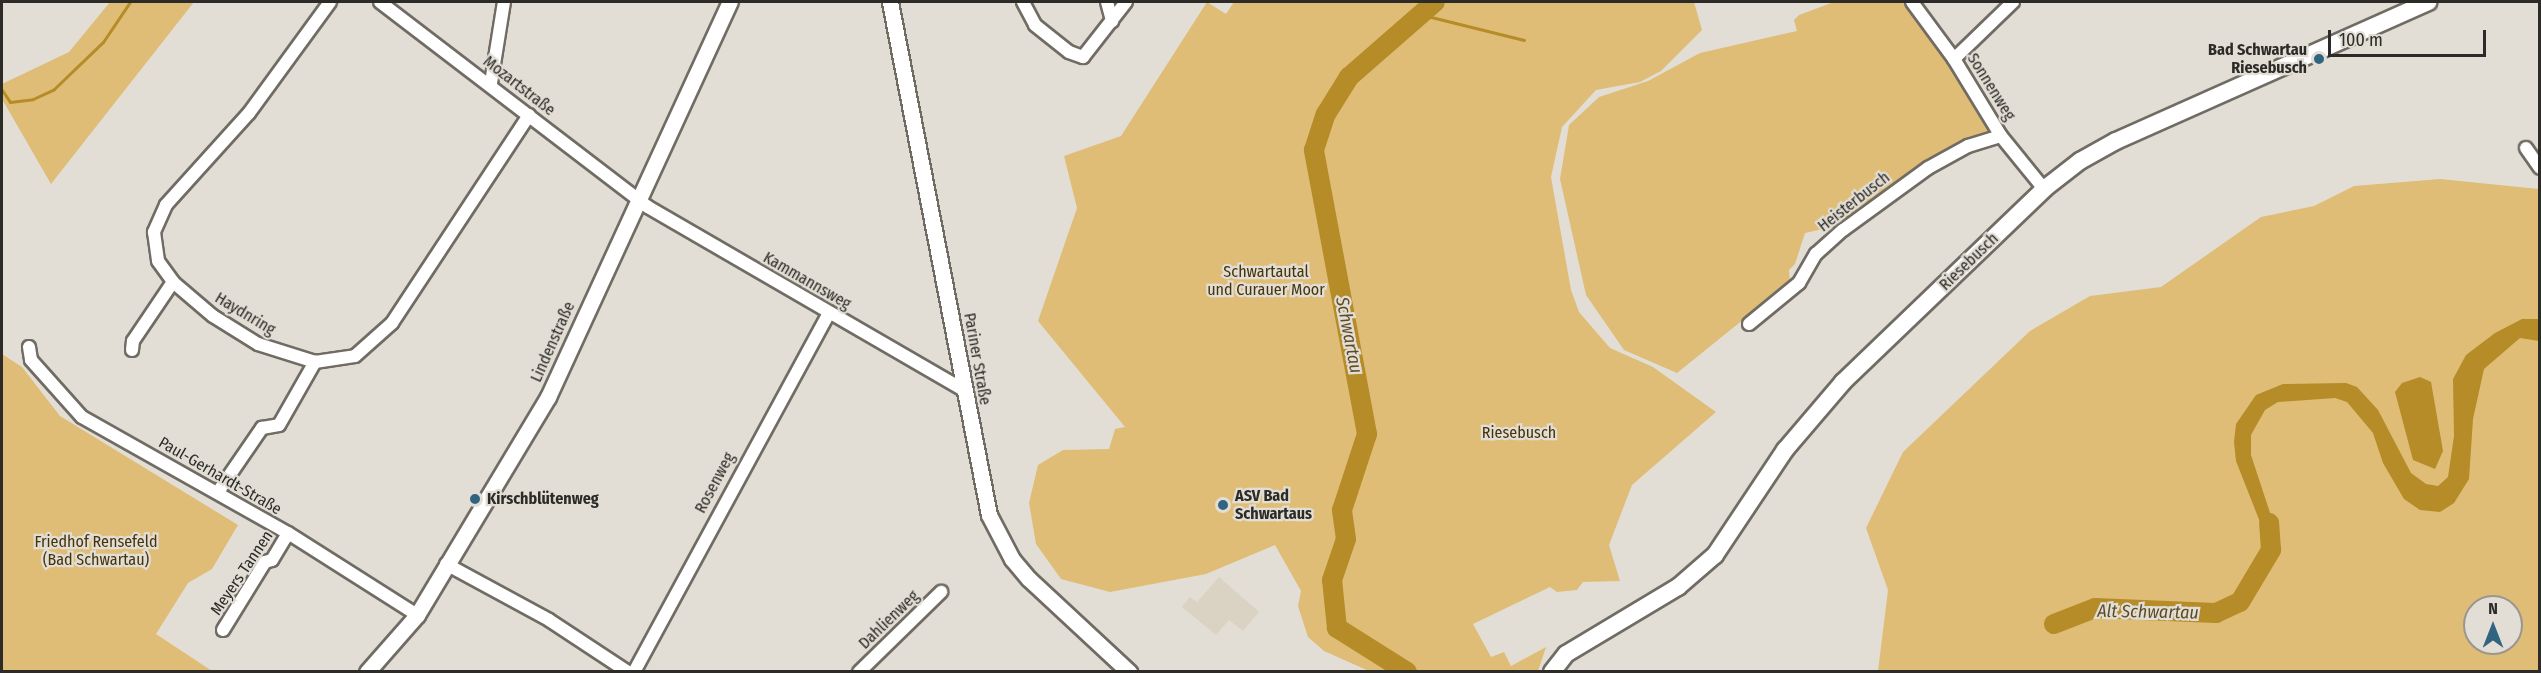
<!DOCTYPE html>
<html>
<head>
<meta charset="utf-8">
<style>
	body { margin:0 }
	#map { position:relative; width:2541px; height:673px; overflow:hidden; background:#e2ded5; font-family:"Fira Sans Condensed",sans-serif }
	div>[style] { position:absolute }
	.built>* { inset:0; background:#dad2c2 }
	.green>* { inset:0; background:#dfbd76 }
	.water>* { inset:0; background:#b58c27 }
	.stream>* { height:3px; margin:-1.5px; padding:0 1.5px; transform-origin:1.5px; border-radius:1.5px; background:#b58c27 }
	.river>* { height:20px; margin:-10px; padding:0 10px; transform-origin:10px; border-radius:10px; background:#b58c27 }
	.roads { filter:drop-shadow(2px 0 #706c64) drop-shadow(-2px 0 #706c64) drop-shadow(0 2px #706c64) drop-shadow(0 -2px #706c64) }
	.minor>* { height:12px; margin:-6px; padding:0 6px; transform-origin:6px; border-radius:6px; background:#fff }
	.tertiary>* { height:15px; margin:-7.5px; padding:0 7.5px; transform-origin:7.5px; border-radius:7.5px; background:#fff }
	.secondary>* { height:16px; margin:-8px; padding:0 8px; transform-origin:8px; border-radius:8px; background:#fff }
	.dots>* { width:16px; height:16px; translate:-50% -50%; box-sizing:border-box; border:3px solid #e2ded5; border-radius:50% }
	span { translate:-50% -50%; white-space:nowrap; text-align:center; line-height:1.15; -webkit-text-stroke:4.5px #e2ded5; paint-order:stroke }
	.poi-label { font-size:16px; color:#2c2b27; font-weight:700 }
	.right { translate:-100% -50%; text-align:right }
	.left { translate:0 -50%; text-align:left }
	.street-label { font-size:16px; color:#2c2b27 }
	.park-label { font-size:16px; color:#45330a }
	.water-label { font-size:18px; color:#5d4b24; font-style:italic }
	.frame { position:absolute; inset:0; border:3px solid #2c2b27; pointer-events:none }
	.north { position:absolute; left:2463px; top:595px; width:60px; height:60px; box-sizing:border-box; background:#e2ded5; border:2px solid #99968f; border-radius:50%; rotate:0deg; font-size:16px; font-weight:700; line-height:24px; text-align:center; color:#2c2b27 }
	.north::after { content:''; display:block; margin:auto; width:21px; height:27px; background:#306481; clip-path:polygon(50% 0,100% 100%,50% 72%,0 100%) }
	.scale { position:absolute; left:2328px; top:30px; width:158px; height:27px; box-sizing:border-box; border:3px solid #2c2b27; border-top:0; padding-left:8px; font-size:18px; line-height:21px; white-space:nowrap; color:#2c2b27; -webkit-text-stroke:4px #e2ded5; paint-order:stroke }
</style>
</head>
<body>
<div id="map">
	<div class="built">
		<div style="clip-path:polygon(1219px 577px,1259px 612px,1243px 631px,1229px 620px,1216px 635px,1182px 607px,1190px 597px,1197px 602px)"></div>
	</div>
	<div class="green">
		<div style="clip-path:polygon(110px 2px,194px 2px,51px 184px,2px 99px,2px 84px,69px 52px)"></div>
		<div style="clip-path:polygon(1207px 2px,1226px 14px,1234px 2px,1694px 2px,1702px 30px,1661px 71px,1640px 82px,1596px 90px,1562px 127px,1551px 177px,1571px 290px,1579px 312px,1610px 348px,1653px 367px,1716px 412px,1632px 485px,1609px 545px,1620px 581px,1583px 582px,1577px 590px,1557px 592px,1550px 587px,1473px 624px,1491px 657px,1504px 652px,1511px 666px,1546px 647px,1538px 671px,1369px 671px,1324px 651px,1308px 637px,1298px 606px,1301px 591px,1275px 545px,1206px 574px,1110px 592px,1061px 579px,1036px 544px,1029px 503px,1038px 465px,1063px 450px,1109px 449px,1115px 429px,1125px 427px,1038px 321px,1077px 208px,1064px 156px,1121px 136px)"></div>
		<div style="clip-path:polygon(1834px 2px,1904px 2px,1949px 65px,1989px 132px,1841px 225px,1805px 233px,1795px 264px,1789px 270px,1790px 282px,1677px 373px,1624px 350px,1586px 295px,1560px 179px,1569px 125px,1599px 97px,1648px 81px,1700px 53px,1797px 31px,1794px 20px,1799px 15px)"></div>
		<div style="clip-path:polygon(evenodd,2440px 179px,2539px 189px,2539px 671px,1878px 671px,1888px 590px,1866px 528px,1903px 452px,2030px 331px,2090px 296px,2161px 287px,2261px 217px,2314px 206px,2354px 186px,2440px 179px,2475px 607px,2511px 607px,2511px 643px,2475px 643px,2475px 607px)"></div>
		<div style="clip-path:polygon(2px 354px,22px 367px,60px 416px,238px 525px,212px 569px,188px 583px,156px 634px,212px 671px,2px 671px)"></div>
	</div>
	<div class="water">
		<div style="clip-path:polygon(2522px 319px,2539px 319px,2539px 341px,2520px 338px,2484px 369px,2473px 419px,2469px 479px,2454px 503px,2440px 512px,2420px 510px,2404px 499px,2383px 463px,2373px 433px,2347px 402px,2335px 398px,2278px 402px,2265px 410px,2251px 435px,2251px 455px,2277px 534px,2271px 550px,2236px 461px,2234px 442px,2236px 424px,2256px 395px,2283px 384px,2346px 383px,2357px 387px,2378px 410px,2411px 473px,2426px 484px,2438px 486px,2448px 477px,2454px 436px,2453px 379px,2466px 355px,2495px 333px)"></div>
		<div style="clip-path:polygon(2420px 377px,2431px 382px,2443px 451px,2435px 469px,2413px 460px,2395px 392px,2402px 383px)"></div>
	</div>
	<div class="stream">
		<div style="left:1423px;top:15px;width:104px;rotate:13.9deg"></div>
		<div style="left:2px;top:90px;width:14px;rotate:56deg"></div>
		<div style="left:10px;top:102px;width:23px;rotate:-7deg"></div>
		<div style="left:33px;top:99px;width:23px;rotate:-25deg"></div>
		<div style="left:54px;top:89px;width:68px;rotate:-43.8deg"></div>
		<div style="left:103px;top:42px;width:48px;rotate:-56deg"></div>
	</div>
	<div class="river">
		<div style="left:2054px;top:624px;width:44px;rotate:-21.3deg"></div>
		<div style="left:2095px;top:608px;width:121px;rotate:2.4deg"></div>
		<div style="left:2216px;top:613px;width:26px;rotate:-25deg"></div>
		<div style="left:2240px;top:602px;width:61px;rotate:-59.2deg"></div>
		<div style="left:2271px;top:550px;width:27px;rotate:-94deg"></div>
		<div style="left:1407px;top:672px;width:83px;rotate:-147.8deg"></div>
		<div style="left:1337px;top:628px;width:48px;rotate:-95.9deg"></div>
		<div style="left:1332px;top:580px;width:43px;rotate:-71.1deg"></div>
		<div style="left:1346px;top:539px;width:29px;rotate:-98deg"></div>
		<div style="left:1342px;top:510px;width:80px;rotate:-71.8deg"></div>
		<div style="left:1367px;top:434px;width:289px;rotate:-100.6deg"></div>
		<div style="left:1314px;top:150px;width:38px;rotate:-72deg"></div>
		<div style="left:1326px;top:114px;width:44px;rotate:-58.1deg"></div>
		<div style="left:1349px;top:77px;width:114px;rotate:-41.1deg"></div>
	</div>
	<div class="roads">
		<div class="minor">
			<div style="left:330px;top:2px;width:137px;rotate:126.1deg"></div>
			<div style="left:249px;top:113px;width:124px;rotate:132.1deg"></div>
			<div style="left:166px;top:205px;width:30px;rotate:114deg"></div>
			<div style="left:154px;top:232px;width:29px;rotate:82deg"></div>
			<div style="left:158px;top:261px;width:26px;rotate:54deg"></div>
			<div style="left:173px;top:282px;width:52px;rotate:40.4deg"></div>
			<div style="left:213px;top:316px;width:53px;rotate:31.9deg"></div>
			<div style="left:258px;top:344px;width:60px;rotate:17.5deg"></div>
			<div style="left:315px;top:362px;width:40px;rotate:-8.5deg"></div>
			<div style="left:355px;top:356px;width:50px;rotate:-41.7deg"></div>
			<div style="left:392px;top:323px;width:249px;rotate:-56.6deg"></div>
			<div style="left:380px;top:2px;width:337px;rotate:37.4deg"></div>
			<div style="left:648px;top:207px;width:365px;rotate:30.1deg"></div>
			<div style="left:1023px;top:2px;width:26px;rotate:62deg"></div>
			<div style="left:1035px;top:25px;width:43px;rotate:38.5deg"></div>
			<div style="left:1069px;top:52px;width:15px;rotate:20deg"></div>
			<div style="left:1083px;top:57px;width:70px;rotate:-52deg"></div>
			<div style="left:1107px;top:2px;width:20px;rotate:75deg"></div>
			<div style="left:1912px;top:2px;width:71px;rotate:53.6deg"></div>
			<div style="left:1954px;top:59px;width:90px;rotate:58.6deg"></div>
			<div style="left:2001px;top:136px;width:68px;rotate:50.9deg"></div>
			<div style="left:1954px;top:59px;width:82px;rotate:-44deg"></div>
			<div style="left:491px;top:83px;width:82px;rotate:-80.9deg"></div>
			<div style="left:2526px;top:148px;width:24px;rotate:55deg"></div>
			<div style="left:1749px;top:324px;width:65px;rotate:-39.4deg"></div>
			<div style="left:1799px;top:283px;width:34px;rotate:-60deg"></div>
			<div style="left:1816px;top:254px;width:36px;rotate:-42deg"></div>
			<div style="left:1843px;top:230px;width:105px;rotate:-36.1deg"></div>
			<div style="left:1928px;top:168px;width:46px;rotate:-28.8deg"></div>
			<div style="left:1968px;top:146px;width:34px;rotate:-17deg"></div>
			<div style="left:29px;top:347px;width:13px;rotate:81deg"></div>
			<div style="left:31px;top:360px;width:76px;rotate:48.2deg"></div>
			<div style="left:82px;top:417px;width:236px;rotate:29.4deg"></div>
			<div style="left:288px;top:533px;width:153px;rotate:32.4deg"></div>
			<div style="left:132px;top:350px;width:9px;rotate:-84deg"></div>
			<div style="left:133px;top:341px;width:71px;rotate:-55.9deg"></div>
			<div style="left:218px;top:492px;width:78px;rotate:-55.5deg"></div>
			<div style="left:262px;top:428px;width:17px;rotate:-10deg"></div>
			<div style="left:279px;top:425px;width:73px;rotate:-60.3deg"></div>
			<div style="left:446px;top:564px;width:117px;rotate:28.5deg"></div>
			<div style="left:549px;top:620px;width:95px;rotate:33.4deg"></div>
			<div style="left:223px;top:630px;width:80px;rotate:-58.3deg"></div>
			<div style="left:265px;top:562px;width:7px;rotate:-16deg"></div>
			<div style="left:272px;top:560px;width:31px;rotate:-59deg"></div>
			<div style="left:634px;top:672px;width:409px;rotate:-61.5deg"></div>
			<div style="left:859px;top:672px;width:115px;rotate:-44.3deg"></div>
		</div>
		<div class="tertiary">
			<div style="left:890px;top:2px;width:522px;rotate:79.08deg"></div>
			<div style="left:989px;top:515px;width:50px;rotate:62.4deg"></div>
			<div style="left:1012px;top:559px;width:26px;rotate:50deg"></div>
			<div style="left:1029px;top:579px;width:137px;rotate:42.9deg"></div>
			<div style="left:367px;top:672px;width:76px;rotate:-48.7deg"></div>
			<div style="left:417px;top:615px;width:254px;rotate:-59deg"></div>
			<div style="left:548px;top:397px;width:435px;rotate:-65.3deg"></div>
		</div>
		<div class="secondary">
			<div style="left:1552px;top:672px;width:23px;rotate:-52deg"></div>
			<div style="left:1566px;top:654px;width:131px;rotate:-30.9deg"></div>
			<div style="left:1678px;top:587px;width:49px;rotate:-40.9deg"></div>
			<div style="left:1715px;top:555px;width:126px;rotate:-56.3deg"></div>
			<div style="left:1785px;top:450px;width:89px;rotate:-49.5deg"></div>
			<div style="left:1843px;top:382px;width:279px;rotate:-43.8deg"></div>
			<div style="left:2044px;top:189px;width:46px;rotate:-37.9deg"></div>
			<div style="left:2080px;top:161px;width:41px;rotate:-29.1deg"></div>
			<div style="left:2116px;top:141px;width:342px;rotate:-24deg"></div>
		</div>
	</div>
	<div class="dots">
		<div style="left:2319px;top:59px;background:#306481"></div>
		<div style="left:475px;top:499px;background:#306481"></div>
		<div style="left:1223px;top:505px;background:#306481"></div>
	</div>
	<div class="poi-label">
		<span class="right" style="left:2307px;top:59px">Bad Schwartau<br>Riesebusch</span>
		<span class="left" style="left:1235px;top:505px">ASV Bad<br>Schwartaus</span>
		<span class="left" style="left:487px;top:499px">Kirschblütenweg</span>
	</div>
	<div class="street-label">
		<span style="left:519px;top:86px;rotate:38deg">Mozartstraße</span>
		<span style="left:1991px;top:87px;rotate:58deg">Sonnenweg</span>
		<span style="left:1854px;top:202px;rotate:-38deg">Heisterbusch</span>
		<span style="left:1969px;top:262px;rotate:-44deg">Riesebusch</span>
		<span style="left:807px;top:281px;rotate:30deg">Kammannsweg</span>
		<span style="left:245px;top:314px;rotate:31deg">Haydnring</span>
		<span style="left:553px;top:342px;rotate:-66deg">Lindenstraße</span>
		<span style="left:977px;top:359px;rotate:80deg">Pariner Straße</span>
		<span style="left:220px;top:476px;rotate:30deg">Paul-Gerhardt-Straße</span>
		<span style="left:715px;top:483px;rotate:-62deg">Rosenweg</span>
		<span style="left:242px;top:573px;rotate:-56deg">Meyers Tannen</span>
		<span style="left:889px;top:620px;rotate:-44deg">Dahlienweg</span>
	</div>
	<div class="park-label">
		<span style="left:1266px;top:281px">Schwartautal<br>und Curauer Moor</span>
		<span style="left:1519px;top:433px">Riesebusch</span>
		<span style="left:96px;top:551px">Friedhof Rensefeld<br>(Bad Schwartau)</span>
	</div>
	<div class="water-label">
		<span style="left:1349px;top:335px;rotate:79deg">Schwartau</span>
		<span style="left:2148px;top:612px;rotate:1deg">Alt Schwartau</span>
	</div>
	<div class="frame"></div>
	<div class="north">N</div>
	<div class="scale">100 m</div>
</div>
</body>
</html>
